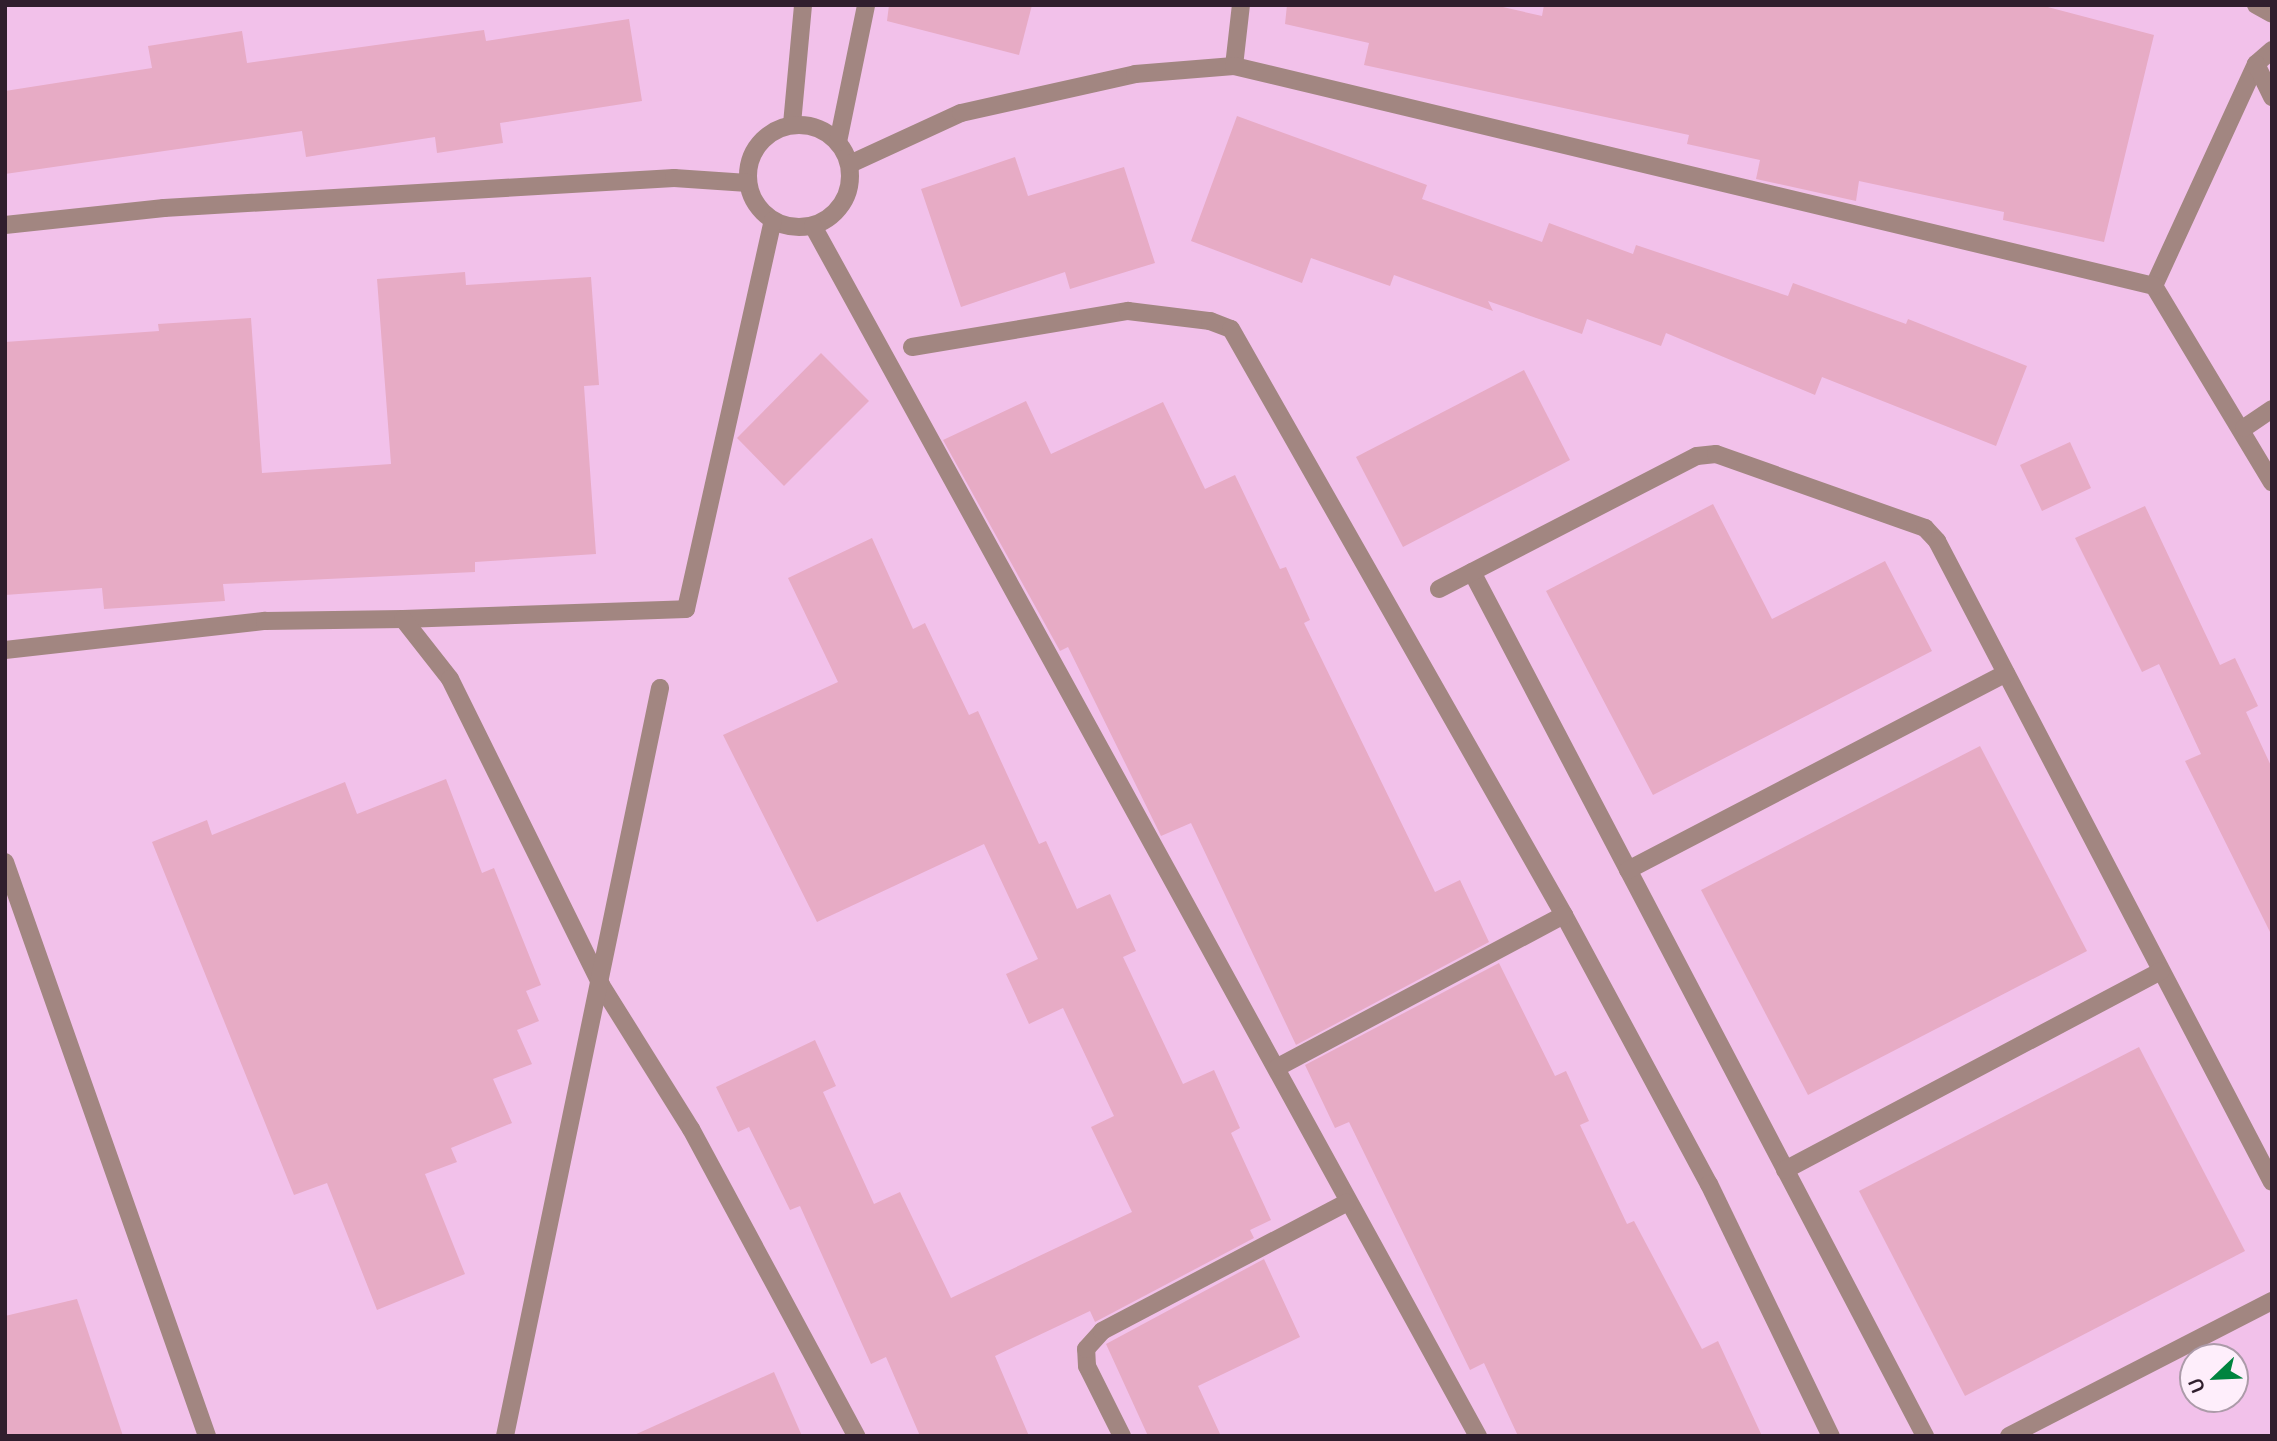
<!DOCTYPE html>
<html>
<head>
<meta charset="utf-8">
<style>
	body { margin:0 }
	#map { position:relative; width:2277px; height:1441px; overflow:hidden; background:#f2c1ea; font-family:Lato,sans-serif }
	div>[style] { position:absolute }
	.building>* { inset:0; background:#e7abc5 }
	.minor>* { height:18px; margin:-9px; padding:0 9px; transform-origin:9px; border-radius:9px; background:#a28681 }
	.minor>.ring { margin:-9px; padding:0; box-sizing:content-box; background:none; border:18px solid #a28681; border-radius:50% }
	span { translate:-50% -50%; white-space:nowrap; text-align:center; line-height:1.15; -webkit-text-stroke:5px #feeefb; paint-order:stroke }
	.frame { position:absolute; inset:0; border:7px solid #301e2d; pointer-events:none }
	.north { position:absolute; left:2179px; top:1343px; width:70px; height:70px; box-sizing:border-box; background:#feeefb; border:2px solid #ac9ba9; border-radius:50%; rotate:247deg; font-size:19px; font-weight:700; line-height:28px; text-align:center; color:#301e2d }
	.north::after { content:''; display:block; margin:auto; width:24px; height:32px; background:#00843f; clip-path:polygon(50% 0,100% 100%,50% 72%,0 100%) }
</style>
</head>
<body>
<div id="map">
	<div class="building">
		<div style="clip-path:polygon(889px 5px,1032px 5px,1019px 55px,887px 21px)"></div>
		<div style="clip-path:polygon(1287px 5px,1494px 5px,1542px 16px,1544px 5px,2040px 5px,2154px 35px,2104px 242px,2003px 220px,2004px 212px,1859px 181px,1856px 201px,1756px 179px,1760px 160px,1687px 144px,1689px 135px,1364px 65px,1369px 43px,1285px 24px)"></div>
		<div style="clip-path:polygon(629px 19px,642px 101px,500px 123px,503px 143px,437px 153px,435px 137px,306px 157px,302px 131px,5px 174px,5px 91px,152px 68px,148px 46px,242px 31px,247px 63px,484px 30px,486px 41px)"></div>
		<div style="clip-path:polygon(1237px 116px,1427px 185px,1422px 199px,1542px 242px,1549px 223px,1633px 254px,1636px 245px,1788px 296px,1793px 283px,1906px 324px,1908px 319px,2027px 366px,1996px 446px,1822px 377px,1815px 395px,1666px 333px,1661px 346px,1587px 319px,1582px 334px,1488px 301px,1493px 311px,1394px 275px,1390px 286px,1311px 258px,1302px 283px,1191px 241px)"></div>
		<div style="clip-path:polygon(1015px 157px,1028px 196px,1124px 167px,1155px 263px,1070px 289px,1065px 272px,961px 307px,921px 189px)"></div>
		<div style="clip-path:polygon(465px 272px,466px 285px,591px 277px,599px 385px,584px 386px,596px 554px,475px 562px,475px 572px,223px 584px,225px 601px,104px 609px,102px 588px,5px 595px,5px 342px,159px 331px,158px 324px,251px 318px,262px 473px,391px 464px,377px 279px)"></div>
		<div style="clip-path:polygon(821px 353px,869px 401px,784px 486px,737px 438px)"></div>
		<div style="clip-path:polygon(1524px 370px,1570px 460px,1403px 547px,1356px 457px)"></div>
		<div style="clip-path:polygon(1026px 401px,1051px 454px,1163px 402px,1205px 489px,1235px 475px,1280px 569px,1286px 567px,1310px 620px,1304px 623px,1435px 892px,1460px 880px,1489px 942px,1296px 1045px,1191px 823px,1161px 836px,1068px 647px,1060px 651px,943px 440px)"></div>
		<div style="clip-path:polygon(2070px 442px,2091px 488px,2042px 511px,2020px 465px)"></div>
		<div style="clip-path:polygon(1713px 504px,1772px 619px,1885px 561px,1932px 651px,1653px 795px,1546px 591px)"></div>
		<div style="clip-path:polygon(2145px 506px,2220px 665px,2235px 658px,2258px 706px,2246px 712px,2272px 768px,2272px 936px,2185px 761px,2201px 754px,2159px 664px,2142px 672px,2075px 538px)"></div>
		<div style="clip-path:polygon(872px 538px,913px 629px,925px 623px,969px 715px,978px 711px,1039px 844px,1046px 841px,1077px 909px,1110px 894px,1136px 951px,1123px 957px,1183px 1084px,1214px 1070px,1240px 1128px,1231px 1133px,1271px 1220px,1250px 1230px,1254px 1238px,1095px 1322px,1090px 1311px,995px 1356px,1029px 1436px,920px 1436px,886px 1357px,871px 1364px,800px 1206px,790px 1210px,749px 1127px,738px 1132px,716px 1087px,815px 1040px,836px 1086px,823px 1092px,874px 1204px,900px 1192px,951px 1298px,1132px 1212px,1091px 1127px,1114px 1116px,1063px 1008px,1029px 1024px,1006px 974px,1038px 959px,984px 844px,817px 922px,723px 735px,838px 682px,788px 578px)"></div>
		<div style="clip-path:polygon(1980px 746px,2087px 951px,1808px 1095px,1701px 890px)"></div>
		<div style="clip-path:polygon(446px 779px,482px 873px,494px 868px,541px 985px,526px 991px,539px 1021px,517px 1030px,532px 1064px,493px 1079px,512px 1123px,451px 1148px,457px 1162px,425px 1174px,465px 1274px,377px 1310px,327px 1183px,294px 1195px,152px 842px,207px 820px,212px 835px,345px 782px,357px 814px)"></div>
		<div style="clip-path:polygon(1499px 963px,1555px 1076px,1566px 1071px,1589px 1121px,1580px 1125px,1627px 1224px,1634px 1221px,1702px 1349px,1718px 1341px,1762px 1436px,1518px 1436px,1484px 1363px,1470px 1370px,1349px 1122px,1335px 1128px,1305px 1065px)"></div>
		<div style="clip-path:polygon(2139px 1047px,2245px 1251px,1965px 1396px,1859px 1191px)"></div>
		<div style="clip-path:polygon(1264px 1259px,1300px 1337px,1198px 1386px,1221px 1436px,1148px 1436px,1106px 1344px)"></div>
		<div style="clip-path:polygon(77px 1299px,123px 1436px,5px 1436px,5px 1316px)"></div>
		<div style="clip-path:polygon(774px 1372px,802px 1436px,632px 1436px)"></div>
	</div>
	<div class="minor">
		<div style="left:2256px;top:5px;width:18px;rotate:29deg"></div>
		<div style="left:2272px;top:50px;width:21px;rotate:139deg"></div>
		<div style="left:2256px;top:64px;width:244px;rotate:114.7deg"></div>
		<div style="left:2154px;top:286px;width:229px;rotate:59deg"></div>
		<div style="left:2256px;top:64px;width:37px;rotate:64deg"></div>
		<div style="left:1234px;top:66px;width:61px;rotate:-83.5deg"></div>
		<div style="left:792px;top:124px;width:120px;rotate:-84.7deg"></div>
		<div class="ring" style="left:748px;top:125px;width:84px;height:84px"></div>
		<div style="left:838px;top:142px;width:140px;rotate:-78.4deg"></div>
		<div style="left:850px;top:164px;width:122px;rotate:-24.7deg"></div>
		<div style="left:961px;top:113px;width:178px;rotate:-12.6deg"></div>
		<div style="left:1135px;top:74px;width:99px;rotate:-4.6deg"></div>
		<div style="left:1234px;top:66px;width:946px;rotate:13.45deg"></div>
		<div style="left:5px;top:225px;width:160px;rotate:-6.1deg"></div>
		<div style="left:164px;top:208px;width:511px;rotate:-3.37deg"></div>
		<div style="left:674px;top:178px;width:74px;rotate:3.9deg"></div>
		<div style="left:813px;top:226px;width:1381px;rotate:61.21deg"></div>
		<div style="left:912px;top:347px;width:219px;rotate:-9.5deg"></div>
		<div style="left:1128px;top:311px;width:83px;rotate:7deg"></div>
		<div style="left:1210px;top:321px;width:22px;rotate:21deg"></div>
		<div style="left:1231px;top:329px;width:674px;rotate:60.39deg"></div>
		<div style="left:1564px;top:915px;width:306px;rotate:61.7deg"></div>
		<div style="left:1709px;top:1184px;width:280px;rotate:64.2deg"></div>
		<div style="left:2244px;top:428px;width:34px;rotate:-34deg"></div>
		<div style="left:1472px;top:572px;width:976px;rotate:62.33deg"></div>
		<div style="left:1439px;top:589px;width:290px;rotate:-27.3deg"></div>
		<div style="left:1697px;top:456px;width:19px;rotate:-6deg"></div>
		<div style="left:1716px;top:454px;width:222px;rotate:19.5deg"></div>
		<div style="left:1925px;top:528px;width:18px;rotate:47deg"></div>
		<div style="left:1937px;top:541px;width:723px;rotate:62.41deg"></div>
		<div style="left:403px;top:619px;width:283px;rotate:-2deg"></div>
		<div style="left:686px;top:609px;width:398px;rotate:-77.4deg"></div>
		<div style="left:5px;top:650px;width:262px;rotate:-6.4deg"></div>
		<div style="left:265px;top:621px;width:138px;rotate:-0.8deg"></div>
		<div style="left:403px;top:619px;width:76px;rotate:51.9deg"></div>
		<div style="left:450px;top:679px;width:341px;rotate:63.7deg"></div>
		<div style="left:601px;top:985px;width:170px;rotate:58deg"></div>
		<div style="left:691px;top:1129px;width:349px;rotate:61.7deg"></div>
		<div style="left:5px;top:862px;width:609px;rotate:70.61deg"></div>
		<div style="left:1628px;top:870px;width:426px;rotate:-27.5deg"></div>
		<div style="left:1278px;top:1067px;width:324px;rotate:-28deg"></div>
		<div style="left:1785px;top:1170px;width:425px;rotate:-27.9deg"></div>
		<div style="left:505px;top:1436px;width:764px;rotate:-78.29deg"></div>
		<div style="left:1122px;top:1436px;width:78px;rotate:-116.6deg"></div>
		<div style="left:1087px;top:1366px;width:17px;rotate:-93deg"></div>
		<div style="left:1086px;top:1349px;width:24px;rotate:-48deg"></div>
		<div style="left:1102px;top:1331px;width:276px;rotate:-27.7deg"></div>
		<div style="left:2009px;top:1436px;width:296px;rotate:-27.2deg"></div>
	</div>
	<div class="frame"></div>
	<div class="north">U</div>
</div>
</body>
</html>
